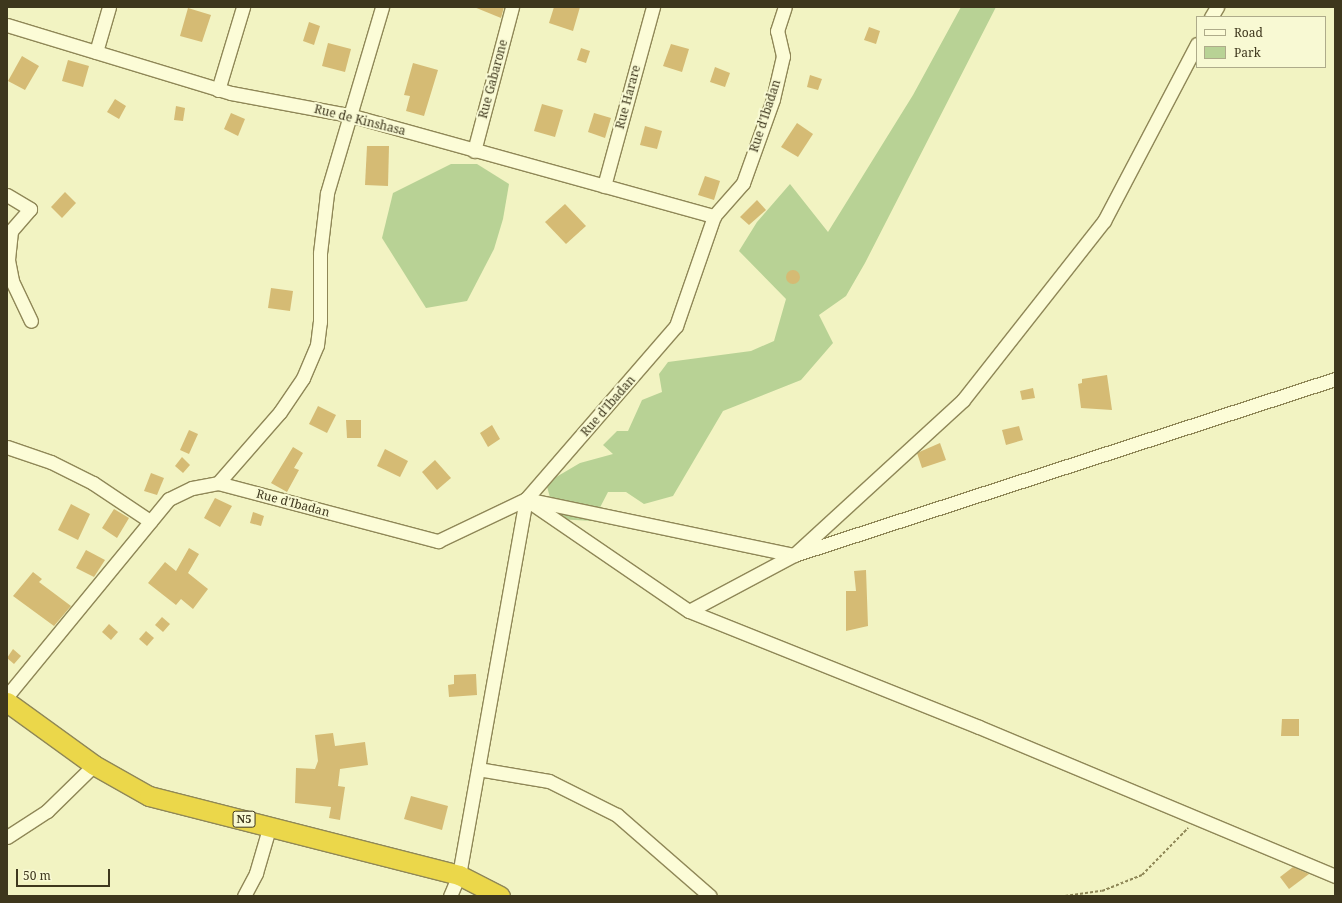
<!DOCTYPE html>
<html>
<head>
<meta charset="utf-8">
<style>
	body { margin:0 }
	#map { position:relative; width:1342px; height:903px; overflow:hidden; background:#f2f3c2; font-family:"Noto Serif",serif }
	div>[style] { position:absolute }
	.green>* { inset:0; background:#b8d295 }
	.building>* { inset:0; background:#d5bb74 }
	.round { border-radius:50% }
	.path>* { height:2px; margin-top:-1px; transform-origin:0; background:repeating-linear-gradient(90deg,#8f8757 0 3px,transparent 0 5px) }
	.roads { filter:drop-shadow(1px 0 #8f8757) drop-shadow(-1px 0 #8f8757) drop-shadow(0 1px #8f8757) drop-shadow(0 -1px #8f8757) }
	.minor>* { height:13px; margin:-6.5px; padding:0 6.5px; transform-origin:6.5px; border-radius:6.5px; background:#fcfcd7 }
	.highway>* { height:19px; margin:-9.5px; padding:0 9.5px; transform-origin:9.5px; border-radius:9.5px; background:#ebd74a }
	span { translate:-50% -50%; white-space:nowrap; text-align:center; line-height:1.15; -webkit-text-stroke:4px #f8f9d3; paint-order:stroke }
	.shield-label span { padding:1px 3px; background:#f8f9d3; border:1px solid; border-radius:3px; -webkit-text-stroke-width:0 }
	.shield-label { font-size:11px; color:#3e371d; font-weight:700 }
	.street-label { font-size:12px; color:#3e371d }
	.frame { position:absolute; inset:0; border:8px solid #3e371d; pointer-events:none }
	.legend { position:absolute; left:1196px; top:16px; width:130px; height:52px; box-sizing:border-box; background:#f8f9d3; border:1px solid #aeab8a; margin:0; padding:5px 7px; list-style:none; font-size:12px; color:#3e371d }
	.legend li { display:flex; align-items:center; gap:8px; height:20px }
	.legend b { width:20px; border:1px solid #aeab8a }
	.scale { position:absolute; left:16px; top:869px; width:94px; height:18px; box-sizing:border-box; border:2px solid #3e371d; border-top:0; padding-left:5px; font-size:12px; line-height:14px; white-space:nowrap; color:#3e371d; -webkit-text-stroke:3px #f8f9d3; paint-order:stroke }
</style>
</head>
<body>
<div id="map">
	<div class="green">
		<div style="clip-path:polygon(961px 7px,996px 7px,865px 263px,846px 296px,819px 315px,833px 343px,801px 380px,723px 411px,673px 496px,644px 504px,626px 492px,608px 492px,593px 521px,556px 519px,546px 483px,580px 463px,613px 454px,603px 445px,617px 431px,628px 431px,642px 400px,662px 392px,659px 374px,668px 362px,751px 351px,774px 341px,786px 299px,739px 251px,757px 222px,790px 184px,828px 232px,913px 95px)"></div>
		<div style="clip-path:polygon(451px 164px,477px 164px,509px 184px,503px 219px,494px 249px,467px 301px,426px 308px,382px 238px,393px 193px)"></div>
	</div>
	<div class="building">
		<div style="clip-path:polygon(474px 7px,504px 7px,501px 18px)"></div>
		<div style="clip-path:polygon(554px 7px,580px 7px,573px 31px,549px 23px)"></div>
		<div style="clip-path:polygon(188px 8px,211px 15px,202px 42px,180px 36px)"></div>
		<div style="clip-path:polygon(309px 22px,320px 26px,314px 45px,303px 41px)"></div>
		<div style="clip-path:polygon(869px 27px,880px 31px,876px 44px,864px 40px)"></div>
		<div style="clip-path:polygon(328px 43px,351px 49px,345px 72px,322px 66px)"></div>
		<div style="clip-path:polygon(671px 44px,689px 49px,682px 72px,663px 66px)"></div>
		<div style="clip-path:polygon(581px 48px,590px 51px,586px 63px,577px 60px)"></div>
		<div style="clip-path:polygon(22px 56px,39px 66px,25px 90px,8px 81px)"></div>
		<div style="clip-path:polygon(68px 60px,89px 66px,83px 87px,62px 81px)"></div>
		<div style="clip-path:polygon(413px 63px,438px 70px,424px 116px,406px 111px,410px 96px,404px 95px)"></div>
		<div style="clip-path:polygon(715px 67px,730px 73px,725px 87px,710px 82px)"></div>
		<div style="clip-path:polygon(810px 75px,822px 79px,818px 90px,807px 87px)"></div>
		<div style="clip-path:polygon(115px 99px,126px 106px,119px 119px,107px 112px)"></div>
		<div style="clip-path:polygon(542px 104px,563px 110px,555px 137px,534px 131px)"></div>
		<div style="clip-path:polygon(176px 106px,185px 108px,183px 121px,174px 120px)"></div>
		<div style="clip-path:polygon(231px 113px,245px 119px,238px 136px,224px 129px)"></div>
		<div style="clip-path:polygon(594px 113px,611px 118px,605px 138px,588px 132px)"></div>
		<div style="clip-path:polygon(797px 123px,813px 134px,798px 157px,781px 147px)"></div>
		<div style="clip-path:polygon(645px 126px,662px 131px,657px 149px,640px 145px)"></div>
		<div style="clip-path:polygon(367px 146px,389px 146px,388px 186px,365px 185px)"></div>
		<div style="clip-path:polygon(705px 176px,720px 181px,714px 200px,698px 195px)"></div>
		<div style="clip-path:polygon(65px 192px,76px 203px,62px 218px,51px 207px)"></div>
		<div style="clip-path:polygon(757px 200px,766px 210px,749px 225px,740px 217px)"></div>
		<div style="clip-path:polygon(565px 204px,586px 226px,566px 244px,545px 222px)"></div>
		<div class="round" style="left:786px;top:270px;width:14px;height:14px"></div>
		<div style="clip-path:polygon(271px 288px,293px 291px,290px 311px,268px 308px)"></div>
		<div style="clip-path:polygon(1107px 375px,1112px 410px,1081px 408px,1078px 384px,1082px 383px,1082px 379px)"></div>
		<div style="clip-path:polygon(1033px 388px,1035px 398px,1022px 400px,1020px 391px)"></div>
		<div style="clip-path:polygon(318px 406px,336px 415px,327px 433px,309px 424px)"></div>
		<div style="clip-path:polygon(346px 420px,361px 420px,361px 438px,347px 438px)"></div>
		<div style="clip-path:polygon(492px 425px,500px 439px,488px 447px,480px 433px)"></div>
		<div style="clip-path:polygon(1019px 426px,1023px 440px,1006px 445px,1002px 430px)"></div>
		<div style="clip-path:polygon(189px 430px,198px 434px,189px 454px,180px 450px)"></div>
		<div style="clip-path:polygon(940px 443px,946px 460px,922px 468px,917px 453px)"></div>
		<div style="clip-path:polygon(293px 447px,303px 453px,294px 468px,299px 470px,287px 492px,271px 483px)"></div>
		<div style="clip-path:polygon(385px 449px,408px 461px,400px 477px,377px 466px)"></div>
		<div style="clip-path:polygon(182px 457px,190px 465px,183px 473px,175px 466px)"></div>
		<div style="clip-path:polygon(435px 460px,451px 478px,437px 490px,422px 472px)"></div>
		<div style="clip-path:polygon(151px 473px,164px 478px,157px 495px,144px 491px)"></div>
		<div style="clip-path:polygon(215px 498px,232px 506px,220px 527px,204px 518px)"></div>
		<div style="clip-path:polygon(71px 504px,90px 514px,78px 540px,58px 530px)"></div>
		<div style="clip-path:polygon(114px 509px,129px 518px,117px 538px,102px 528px)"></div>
		<div style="clip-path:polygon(253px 512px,264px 516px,261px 526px,250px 523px)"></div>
		<div style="clip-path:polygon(189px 548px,199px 554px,188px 573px,208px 589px,193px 609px,181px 599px,176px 605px,148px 583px,165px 562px,176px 571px)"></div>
		<div style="clip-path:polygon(86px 550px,105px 560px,94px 577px,76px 568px)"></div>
		<div style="clip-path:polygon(866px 570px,868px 626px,846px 631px,846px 591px,856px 591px,854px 571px)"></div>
		<div style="clip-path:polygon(33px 572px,42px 579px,39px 582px,71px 606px,54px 626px,13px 596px)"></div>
		<div style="clip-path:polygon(162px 617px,170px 624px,163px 632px,155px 625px)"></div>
		<div style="clip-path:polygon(109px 624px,118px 632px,111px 640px,102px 632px)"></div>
		<div style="clip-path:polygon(146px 631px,154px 638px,147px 646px,139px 639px)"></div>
		<div style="clip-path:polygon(13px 649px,21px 656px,14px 664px,7px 658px)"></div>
		<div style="clip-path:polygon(476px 674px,477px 695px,449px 697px,448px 685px,454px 684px,454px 675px)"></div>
		<div style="clip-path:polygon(1282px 719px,1299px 719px,1299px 736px,1281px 736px)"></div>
		<div style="clip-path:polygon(333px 733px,335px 746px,365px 742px,368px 765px,340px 769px,338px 786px,345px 787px,340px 820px,329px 818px,331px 807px,295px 803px,296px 768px,315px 769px,318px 761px,315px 735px)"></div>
		<div style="clip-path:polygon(411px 796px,448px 806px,442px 830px,404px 819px)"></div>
		<div style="clip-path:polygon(1293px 867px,1309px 874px,1289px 889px,1280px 877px)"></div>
	</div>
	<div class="path">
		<div style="left:1065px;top:896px;width:37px;rotate:-8deg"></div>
		<div style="left:1102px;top:891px;width:43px;rotate:-21.8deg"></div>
		<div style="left:1142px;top:875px;width:66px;rotate:-45.6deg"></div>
	</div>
	<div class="roads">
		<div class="minor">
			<div style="left:1211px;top:17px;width:12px;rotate:-59deg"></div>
			<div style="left:7px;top:25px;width:234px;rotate:16.9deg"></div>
			<div style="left:231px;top:93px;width:120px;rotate:10.6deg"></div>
			<div style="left:349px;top:115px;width:379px;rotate:15.5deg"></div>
			<div style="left:96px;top:52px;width:47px;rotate:-73.9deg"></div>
			<div style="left:218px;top:90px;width:87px;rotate:-73.2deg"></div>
			<div style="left:474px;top:151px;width:149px;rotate:-75.2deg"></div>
			<div style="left:604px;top:186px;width:186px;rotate:-74.7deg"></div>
			<div style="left:7px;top:195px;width:27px;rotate:31deg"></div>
			<div style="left:30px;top:209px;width:29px;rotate:131deg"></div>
			<div style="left:11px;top:231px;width:29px;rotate:96deg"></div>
			<div style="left:8px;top:260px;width:21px;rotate:79deg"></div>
			<div style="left:12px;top:281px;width:44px;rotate:64.6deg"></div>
			<div style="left:7px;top:447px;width:46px;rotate:18.8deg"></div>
			<div style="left:51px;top:462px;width:47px;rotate:26.6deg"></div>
			<div style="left:93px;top:483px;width:69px;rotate:33.7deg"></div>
			<div style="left:218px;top:483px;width:228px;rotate:14.8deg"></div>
			<div style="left:438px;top:541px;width:98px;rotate:-25.5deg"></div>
			<div style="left:526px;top:499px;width:229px;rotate:-49.1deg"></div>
			<div style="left:676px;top:326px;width:116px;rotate:-70.9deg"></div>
			<div style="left:714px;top:216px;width:44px;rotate:-48.7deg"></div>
			<div style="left:743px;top:183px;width:89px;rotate:-70.3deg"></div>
			<div style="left:773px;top:99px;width:44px;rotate:-76.9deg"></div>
			<div style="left:783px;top:56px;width:26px;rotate:-103deg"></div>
			<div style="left:777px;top:31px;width:25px;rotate:-72deg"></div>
			<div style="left:526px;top:499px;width:274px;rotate:11.8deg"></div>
			<div style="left:794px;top:555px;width:229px;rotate:-42.5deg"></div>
			<div style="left:963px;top:400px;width:228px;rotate:-51.8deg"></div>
			<div style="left:1104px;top:221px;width:200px;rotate:-62.3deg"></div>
			<div style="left:531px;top:503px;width:191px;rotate:34.4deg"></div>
			<div style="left:689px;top:611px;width:312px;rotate:21.8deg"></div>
			<div style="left:979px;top:727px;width:386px;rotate:22.7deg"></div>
			<div style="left:689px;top:611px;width:119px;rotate:-28.1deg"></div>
			<div style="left:794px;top:555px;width:569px;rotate:-18.02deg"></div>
			<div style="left:7px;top:696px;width:255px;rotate:-50.6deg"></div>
			<div style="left:169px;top:499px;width:25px;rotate:-26deg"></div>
			<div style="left:192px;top:488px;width:26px;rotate:-11deg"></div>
			<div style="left:218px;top:483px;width:94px;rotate:-48.9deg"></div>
			<div style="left:280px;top:412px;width:41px;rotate:-55.9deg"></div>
			<div style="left:303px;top:378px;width:36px;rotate:-67deg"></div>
			<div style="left:317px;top:345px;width:23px;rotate:-83deg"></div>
			<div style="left:320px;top:322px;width:69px;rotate:-90deg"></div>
			<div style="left:320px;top:253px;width:60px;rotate:-83.3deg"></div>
			<div style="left:327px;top:193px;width:194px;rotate:-73.5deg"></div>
			<div style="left:478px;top:769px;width:72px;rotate:9.6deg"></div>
			<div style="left:549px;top:781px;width:76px;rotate:26.6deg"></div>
			<div style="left:617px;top:815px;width:123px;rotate:41.1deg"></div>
			<div style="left:7px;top:837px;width:48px;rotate:-33deg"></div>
			<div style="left:47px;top:811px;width:66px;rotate:-44.4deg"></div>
			<div style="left:244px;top:896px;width:26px;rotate:-62deg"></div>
			<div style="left:256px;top:873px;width:50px;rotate:-73.7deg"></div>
			<div style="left:450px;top:896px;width:23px;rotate:-67deg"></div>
			<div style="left:459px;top:875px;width:382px;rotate:-79.9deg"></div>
		</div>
		<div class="highway">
			<div style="left:7px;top:702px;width:107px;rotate:35.9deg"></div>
			<div style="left:94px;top:765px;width:63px;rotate:29.4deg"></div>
			<div style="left:149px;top:796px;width:320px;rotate:14.3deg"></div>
			<div style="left:459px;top:875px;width:46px;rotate:27.1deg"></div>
		</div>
	</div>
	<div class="shield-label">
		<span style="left:244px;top:819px">N5</span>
	</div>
	<div class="street-label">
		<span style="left:493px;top:79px;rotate:-75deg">Rue Gabarone</span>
		<span style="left:628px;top:97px;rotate:-75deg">Rue Harare</span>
		<span style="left:765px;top:116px;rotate:-72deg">Rue d'Ibadan</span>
		<span style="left:360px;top:120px;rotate:14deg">Rue de Kinshasa</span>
		<span style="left:608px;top:406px;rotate:-49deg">Rue d'Ibadan</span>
		<span style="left:293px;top:503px;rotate:15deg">Rue d'Ibadan</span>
	</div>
	<div class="frame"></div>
	<ul class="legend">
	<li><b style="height:5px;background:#fcfcd7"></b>Road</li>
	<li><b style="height:11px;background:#b8d295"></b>Park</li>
	</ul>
	<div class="scale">50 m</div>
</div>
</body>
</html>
